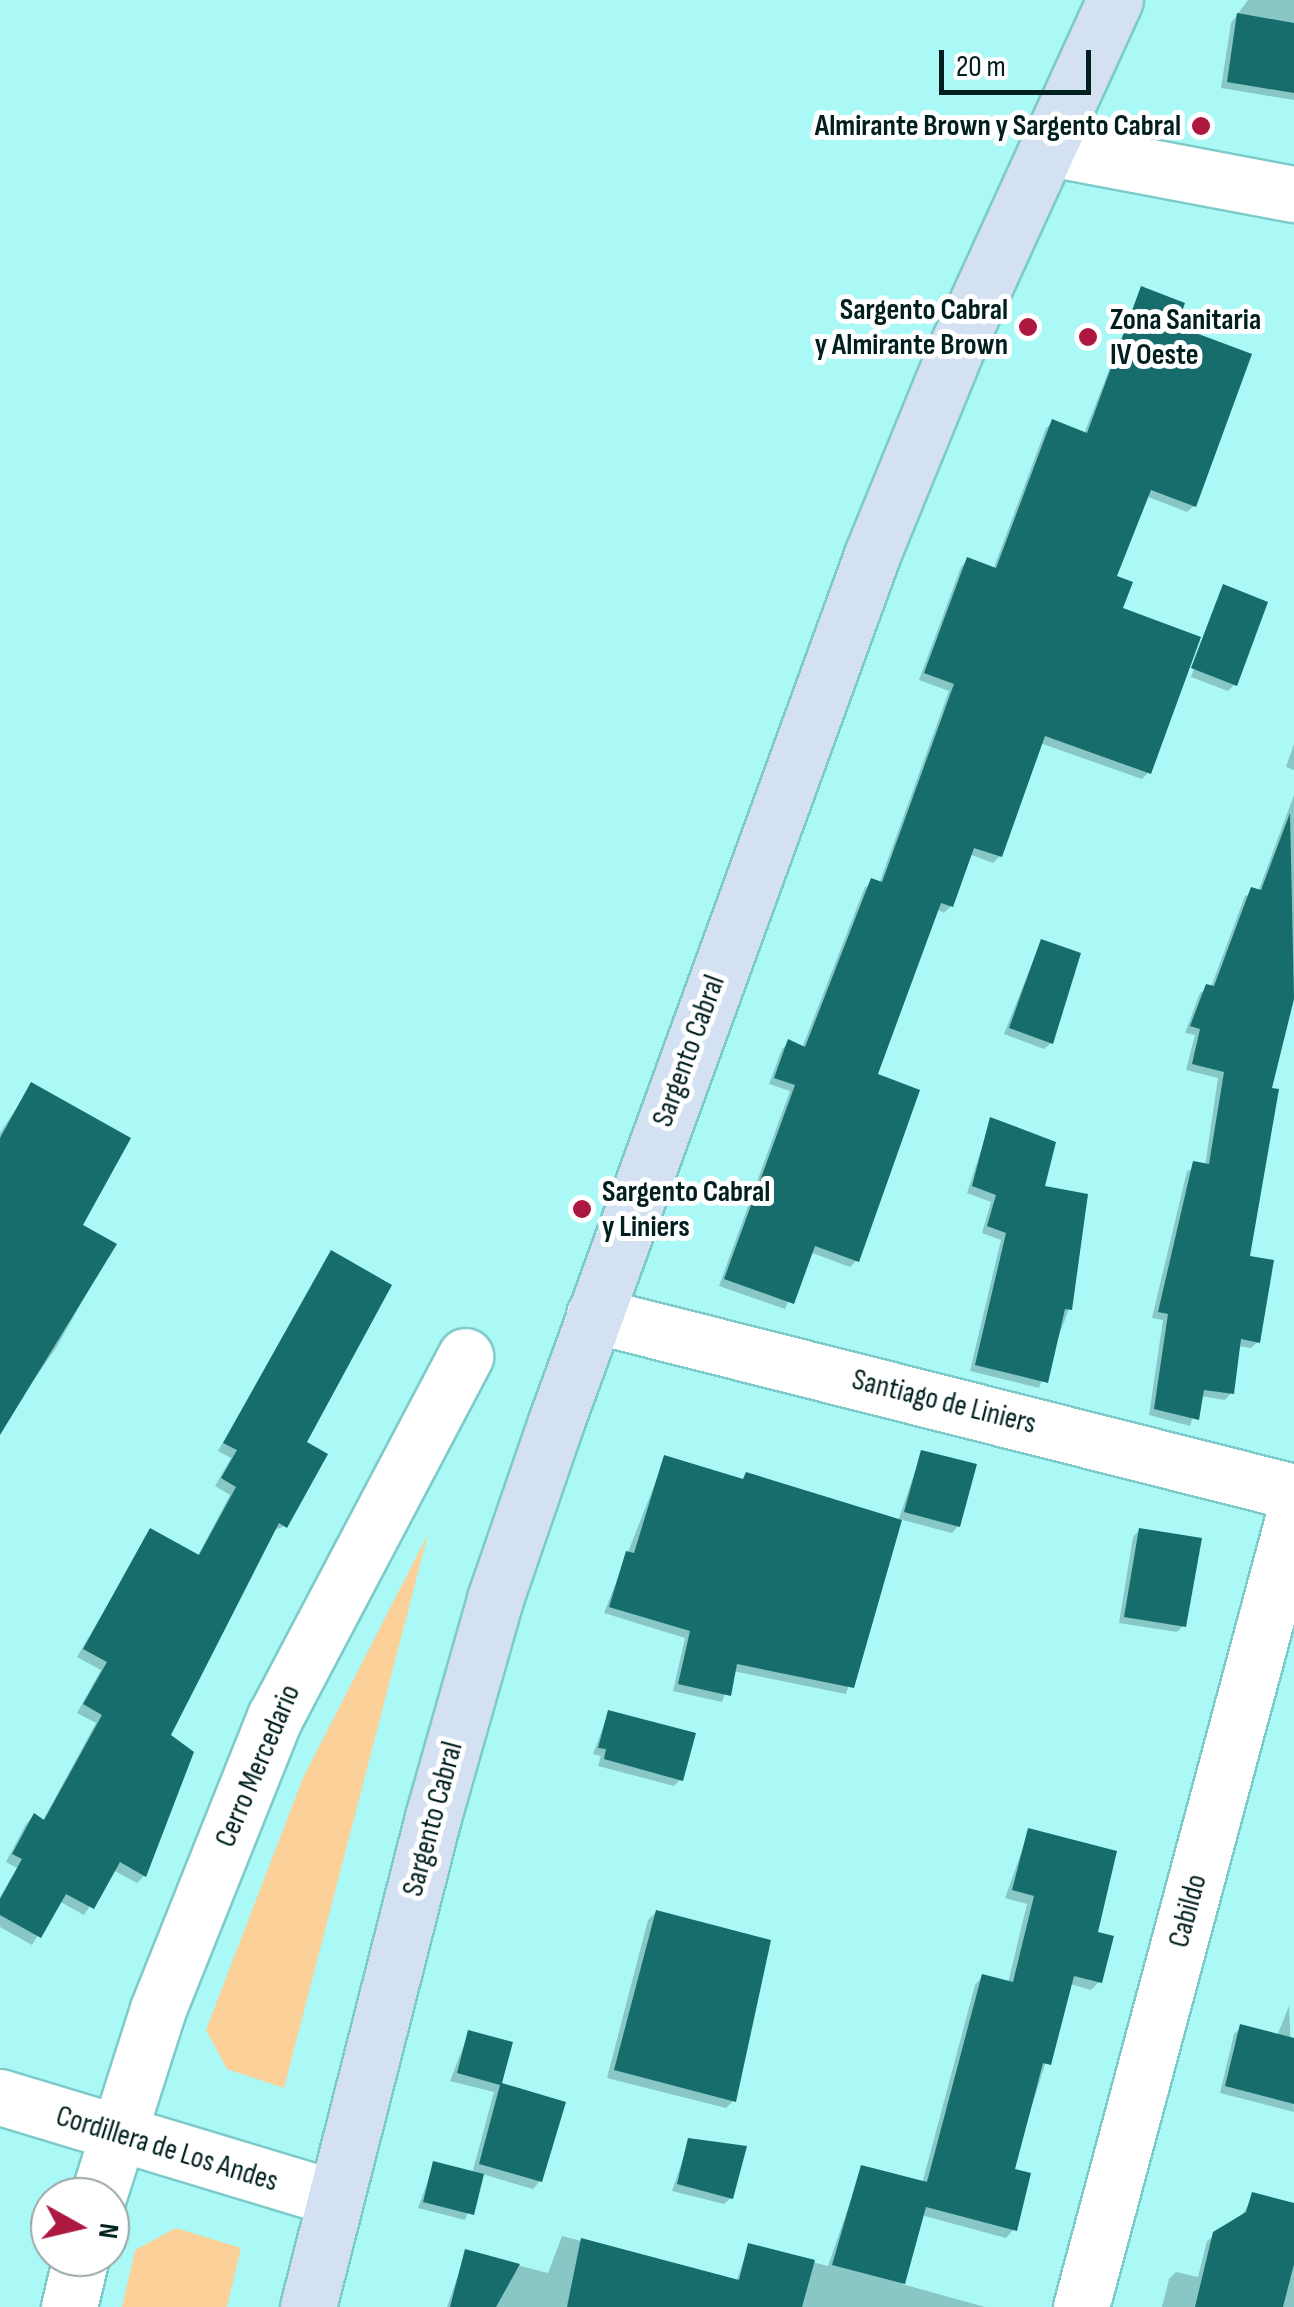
<!DOCTYPE html>
<html>
<head>
<meta charset="utf-8">
<style>
	body { margin:0 }
	#map { position:relative; width:1294px; height:2307px; overflow:hidden; background:#aaf9f7; font-family:"Sofia Sans Condensed",sans-serif }
	div>[style] { position:absolute }
	.green>* { inset:0; background:#fbd199 }
	.shadow>* { inset:0; background:#0003 }
	.building>* { inset:0; background:#166d6c }
	.roads { filter:drop-shadow(2px 0 #7dcbc9) drop-shadow(-2px 0 #7dcbc9) drop-shadow(0 2px #7dcbc9) drop-shadow(0 -2px #7dcbc9) }
	.minor>* { height:55px; margin:-27.5px; padding:0 27.5px; transform-origin:27.5px; border-radius:27.5px; background:#fff }
	.tertiary>* { height:55px; margin:-27.5px; padding:0 27.5px; transform-origin:27.5px; border-radius:27.5px; background:#fff }
	.secondary>* { height:55px; margin:-27.5px; padding:0 27.5px; transform-origin:27.5px; border-radius:27.5px; background:#d3e1f2 }
	.dots>* { width:28px; height:28px; translate:-50% -50%; box-sizing:border-box; border:5px solid #fff; border-radius:50% }
	span { translate:-50% -50%; white-space:nowrap; text-align:center; line-height:1.15; -webkit-text-stroke:10px #fff; paint-order:stroke }
	.poi-label { font-size:30px; color:#001f1e; font-weight:700 }
	.right { translate:-100% -50%; text-align:right }
	.left { translate:0 -50%; text-align:left }
	.street-label { font-size:30px; color:#001f1e }
	.north { position:absolute; left:30px; top:2177px; width:100px; height:100px; box-sizing:border-box; background:#fff; border:2px solid #99a5a5; border-radius:50%; rotate:98deg; font-size:28px; font-weight:700; line-height:40px; text-align:center; color:#001f1e }
	.north::after { content:''; display:block; margin:auto; width:35px; height:45px; background:#ac183f; clip-path:polygon(50% 0,100% 100%,50% 72%,0 100%) }
	.scale { position:absolute; left:939px; top:50px; width:152px; height:45px; box-sizing:border-box; border:5px solid #001f1e; border-top:0; padding-left:12px; font-size:30px; line-height:35px; white-space:nowrap; color:#001f1e; -webkit-text-stroke:8px #fff; paint-order:stroke }
</style>
</head>
<body>
<div id="map">
	<div class="green">
		<div style="clip-path:polygon(428px 1534px,284px 2088px,227px 2069px,206px 2030px,303px 1778px)"></div>
		<div style="clip-path:polygon(176px 2228px,241px 2248px,227px 2307px,122px 2307px,135px 2250px)"></div>
	</div>
	<div class="shadow">
		<div style="clip-path:polygon(1248px 0,1294px 0,1294px 100px,1221px 88px,1231px 23px)"></div>
		<div style="clip-path:polygon(1141px 289px,1149px 375px,1194px 506px,1187px 512px,1146px 496px,1114px 578px,1148px 773px,1142px 779px,1040px 743px,1000px 856px,993px 863px,969px 854px,951px 906px,944px 913px,936px 909px,875px 1076px,857px 1260px,850px 1267px,810px 1252px,785px 1309px,719px 1286px,790px 1091px,769px 1084px,782px 1049px,789px 1042px,802px 1048px,865px 887px,879px 884px,949px 691px,919px 680px,961px 567px,968px 560px,993px 570px,1046px 428px,1053px 422px,1084px 434px)"></div>
		<div style="clip-path:polygon(1224px 587px,1235px 684px,1228px 691px,1191px 677px)"></div>
		<div style="clip-path:polygon(1294px 744px,1294px 770px,1286px 767px)"></div>
		<div style="clip-path:polygon(1294px 795px,1294px 994px,1269px 1090px,1247px 1258px,1258px 1342px,1251px 1348px,1238px 1346px,1231px 1393px,1225px 1400px,1200px 1396px,1190px 1426px,1149px 1415px,1163px 1320px,1152px 1318px,1187px 1171px,1205px 1166px,1218px 1078px,1186px 1070px,1195px 1035px,1185px 1033px,1200px 993px,1211px 987px,1245px 896px,1258px 892px)"></div>
		<div style="clip-path:polygon(1041px 941px,1051px 1043px,1044px 1049px,1004px 1034px)"></div>
		<div style="clip-path:polygon(31px 1086px,79px 1226px,114px 1245px,56px 1348px,0 1428px,0 1133px)"></div>
		<div style="clip-path:polygon(991px 1120px,1042px 1188px,1069px 1309px,1039px 1388px,970px 1371px,1001px 1240px,982px 1233px,991px 1202px,967px 1193px)"></div>
		<div style="clip-path:polygon(331px 1253px,285px 1526px,272px 1531px,168px 1736px,144px 1876px,137px 1883px,113px 1870px,84px 1915px,59px 1901px,32px 1945px,0 1927px,0 1897px,17px 1868px,6px 1862px,26px 1824px,34px 1816px,42px 1822px,96px 1723px,77px 1713px,101px 1670px,77px 1657px,151px 1531px,197px 1557px,230px 1495px,215px 1486px,231px 1458px,218px 1451px)"></div>
		<div style="clip-path:polygon(922px 1452px,958px 1526px,952px 1533px,899px 1519px,846px 1694px,733px 1671px,722px 1702px,673px 1691px,685px 1638px,604px 1613px,665px 1458px,898px 1521px)"></div>
		<div style="clip-path:polygon(1139px 1530px,1183px 1626px,1177px 1632px,1119px 1623px,1133px 1537px)"></div>
		<div style="clip-path:polygon(609px 1712px,681px 1779px,674px 1786px,598px 1766px,601px 1756px,593px 1754px)"></div>
		<div style="clip-path:polygon(1029px 1831px,1095px 1934px,1099px 1982px,1091px 1990px,1070px 1984px,1012px 2170px,1014px 2229px,1006px 2238px,921px 2215px,902px 2284px,985px 2307px,727px 2307px,749px 2246px,828px 2266px,862px 2168px,922px 2184px,975px 1985px,983px 1976px,1008px 1983px,1027px 1904px,1005px 1898px)"></div>
		<div style="clip-path:polygon(656px 1912px,734px 2100px,726px 2108px,607px 2078px,648px 1920px)"></div>
		<div style="clip-path:polygon(1289px 2006px,1294px 2112px,1220px 2093px,1234px 2034px,1241px 2027px,1277px 2036px)"></div>
		<div style="clip-path:polygon(469px 2032px,510px 2044px,499px 2085px,563px 2103px,540px 2181px,533px 2189px,482px 2174px,465px 2220px,418px 2208px,434px 2164px,472px 2174px,494px 2092px,450px 2081px)"></div>
		<div style="clip-path:polygon(689px 2141px,731px 2198px,724px 2204px,672px 2191px)"></div>
		<div style="clip-path:polygon(1253px 2195px,1294px 2205px,1294px 2307px,1162px 2307px,1169px 2279px,1176px 2272px,1198px 2277px,1207px 2241px,1241px 2218px)"></div>
		<div style="clip-path:polygon(562px 2236px,705px 2273px,696px 2307px,447px 2307px,466px 2252px,548px 2273px)"></div>
	</div>
	<div class="building">
		<div style="clip-path:polygon(1237px 13px,1294px 23px,1294px 93px,1227px 82px)"></div>
		<div style="clip-path:polygon(1141px 286px,1185px 303px,1177px 326px,1252px 354px,1196px 507px,1151px 490px,1117px 576px,1133px 582px,1123px 608px,1201px 637px,1151px 774px,1045px 736px,1002px 857px,974px 848px,953px 907px,941px 903px,878px 1074px,920px 1090px,859px 1262px,815px 1246px,794px 1304px,724px 1279px,795px 1085px,774px 1078px,788px 1039px,805px 1047px,871px 878px,882px 882px,954px 684px,924px 673px,967px 557px,996px 568px,1052px 419px,1087px 433px)"></div>
		<div style="clip-path:polygon(1223px 584px,1268px 602px,1237px 686px,1191px 668px)"></div>
		<div style="clip-path:polygon(1290px 813px,1294px 999px,1272px 1088px,1279px 1089px,1250px 1256px,1274px 1260px,1260px 1343px,1241px 1339px,1234px 1394px,1204px 1390px,1199px 1420px,1154px 1409px,1168px 1314px,1158px 1312px,1193px 1161px,1209px 1164px,1224px 1072px,1192px 1064px,1200px 1029px,1190px 1026px,1206px 984px,1214px 986px,1251px 887px,1261px 890px)"></div>
		<div style="clip-path:polygon(1041px 939px,1081px 953px,1053px 1044px,1009px 1028px)"></div>
		<div style="clip-path:polygon(31px 1082px,131px 1138px,83px 1225px,117px 1244px,0 1435px,0 1138px)"></div>
		<div style="clip-path:polygon(990px 1117px,1056px 1142px,1045px 1186px,1088px 1194px,1072px 1310px,1065px 1309px,1048px 1383px,975px 1365px,1006px 1233px,987px 1226px,996px 1195px,972px 1186px)"></div>
		<div style="clip-path:polygon(331px 1250px,392px 1285px,307px 1442px,328px 1454px,287px 1528px,279px 1523px,171px 1735px,194px 1752px,146px 1877px,120px 1862px,94px 1909px,66px 1894px,41px 1938px,0 1915px,0 1899px,22px 1859px,12px 1854px,34px 1813px,44px 1820px,102px 1715px,83px 1704px,107px 1662px,83px 1649px,150px 1528px,199px 1555px,236px 1487px,221px 1478px,237px 1450px,223px 1443px)"></div>
		<div style="clip-path:polygon(921px 1450px,977px 1464px,960px 1527px,904px 1512px)"></div>
		<div style="clip-path:polygon(664px 1455px,743px 1479px,746px 1472px,902px 1520px,854px 1688px,737px 1664px,731px 1696px,678px 1684px,690px 1631px,609px 1607px,626px 1551px,634px 1553px)"></div>
		<div style="clip-path:polygon(1139px 1528px,1202px 1538px,1186px 1627px,1124px 1617px)"></div>
		<div style="clip-path:polygon(608px 1710px,696px 1733px,683px 1781px,604px 1759px,606px 1749px,598px 1748px)"></div>
		<div style="clip-path:polygon(1028px 1828px,1117px 1851px,1098px 1932px,1114px 1936px,1102px 1983px,1074px 1976px,1051px 2065px,1043px 2063px,1015px 2169px,1031px 2173px,1017px 2231px,926px 2207px,905px 2284px,832px 2265px,861px 2165px,927px 2182px,982px 1974px,1013px 1982px,1034px 1896px,1012px 1890px)"></div>
		<div style="clip-path:polygon(656px 1910px,771px 1940px,736px 2102px,614px 2070px)"></div>
		<div style="clip-path:polygon(1240px 2024px,1294px 2038px,1294px 2104px,1225px 2086px)"></div>
		<div style="clip-path:polygon(468px 2030px,513px 2042px,502px 2083px,566px 2102px,542px 2182px,479px 2164px,500px 2085px,457px 2073px)"></div>
		<div style="clip-path:polygon(688px 2138px,747px 2146px,733px 2199px,677px 2184px)"></div>
		<div style="clip-path:polygon(433px 2161px,484px 2174px,474px 2215px,423px 2202px)"></div>
		<div style="clip-path:polygon(1252px 2192px,1294px 2203px,1294px 2264px,1283px 2307px,1195px 2307px,1213px 2232px,1246px 2212px)"></div>
		<div style="clip-path:polygon(581px 2238px,739px 2280px,748px 2243px,815px 2260px,802px 2307px,567px 2307px)"></div>
		<div style="clip-path:polygon(465px 2249px,520px 2264px,496px 2307px,450px 2307px)"></div>
	</div>
	<div class="roads">
		<div class="minor">
			<div style="left:594px;top:1315px;width:722px;rotate:14.19deg"></div>
			<div style="left:0;top:2097px;width:350px;rotate:16.8deg"></div>
			<div style="left:98px;top:2197px;width:197px;rotate:-72.3deg"></div>
			<div style="left:158px;top:2009px;width:315px;rotate:-68.2deg"></div>
			<div style="left:275px;top:1717px;width:408px;rotate:-62.2deg"></div>
			<div style="left:69px;top:2307px;width:51px;rotate:-76.5deg"></div>
			<div style="left:1081px;top:2307px;width:820px;rotate:-74.95deg"></div>
		</div>
		<div class="tertiary">
			<div style="left:1050px;top:148px;width:248px;rotate:10.7deg"></div>
		</div>
		<div class="secondary">
			<div style="left:308px;top:2307px;width:506px;rotate:-75.69deg"></div>
			<div style="left:433px;top:1817px;width:227px;rotate:-74.1deg"></div>
			<div style="left:495px;top:1599px;width:187px;rotate:-71deg"></div>
			<div style="left:556px;top:1422px;width:923px;rotate:-69.97deg"></div>
			<div style="left:872px;top:555px;width:230px;rotate:-67.8deg"></div>
			<div style="left:959px;top:342px;width:376px;rotate:-65.5deg"></div>
		</div>
	</div>
	<div class="dots">
		<div style="left:1201px;top:126px;background:#ac183f"></div>
		<div style="left:1028px;top:327px;background:#ac183f"></div>
		<div style="left:1088px;top:337px;background:#ac183f"></div>
		<div style="left:582px;top:1209px;background:#ac183f"></div>
	</div>
	<div class="poi-label">
		<span class="right" style="left:1181px;top:126px">Almirante Brown y Sargento Cabral</span>
		<span class="right" style="left:1008px;top:327px">Sargento Cabral<br>y Almirante Brown</span>
		<span class="left" style="left:1110px;top:337px">Zona Sanitaria<br>IV Oeste</span>
		<span class="left" style="left:602px;top:1209px">Sargento Cabral<br>y Liniers</span>
	</div>
	<div class="street-label">
		<span style="left:689px;top:1051px;rotate:-70deg">Sargento Cabral</span>
		<span style="left:944px;top:1402px;rotate:14deg">Santiago de Liniers</span>
		<span style="left:258px;top:1766px;rotate:-67deg">Cerro Mercedario</span>
		<span style="left:433px;top:1819px;rotate:-75deg">Sargento Cabral</span>
		<span style="left:1188px;top:1911px;rotate:-75deg">Cabildo</span>
		<span style="left:167px;top:2149px;rotate:17deg">Cordillera de Los Andes</span>
	</div>
	<div class="north">N</div>
	<div class="scale">20 m</div>
</div>
</body>
</html>
